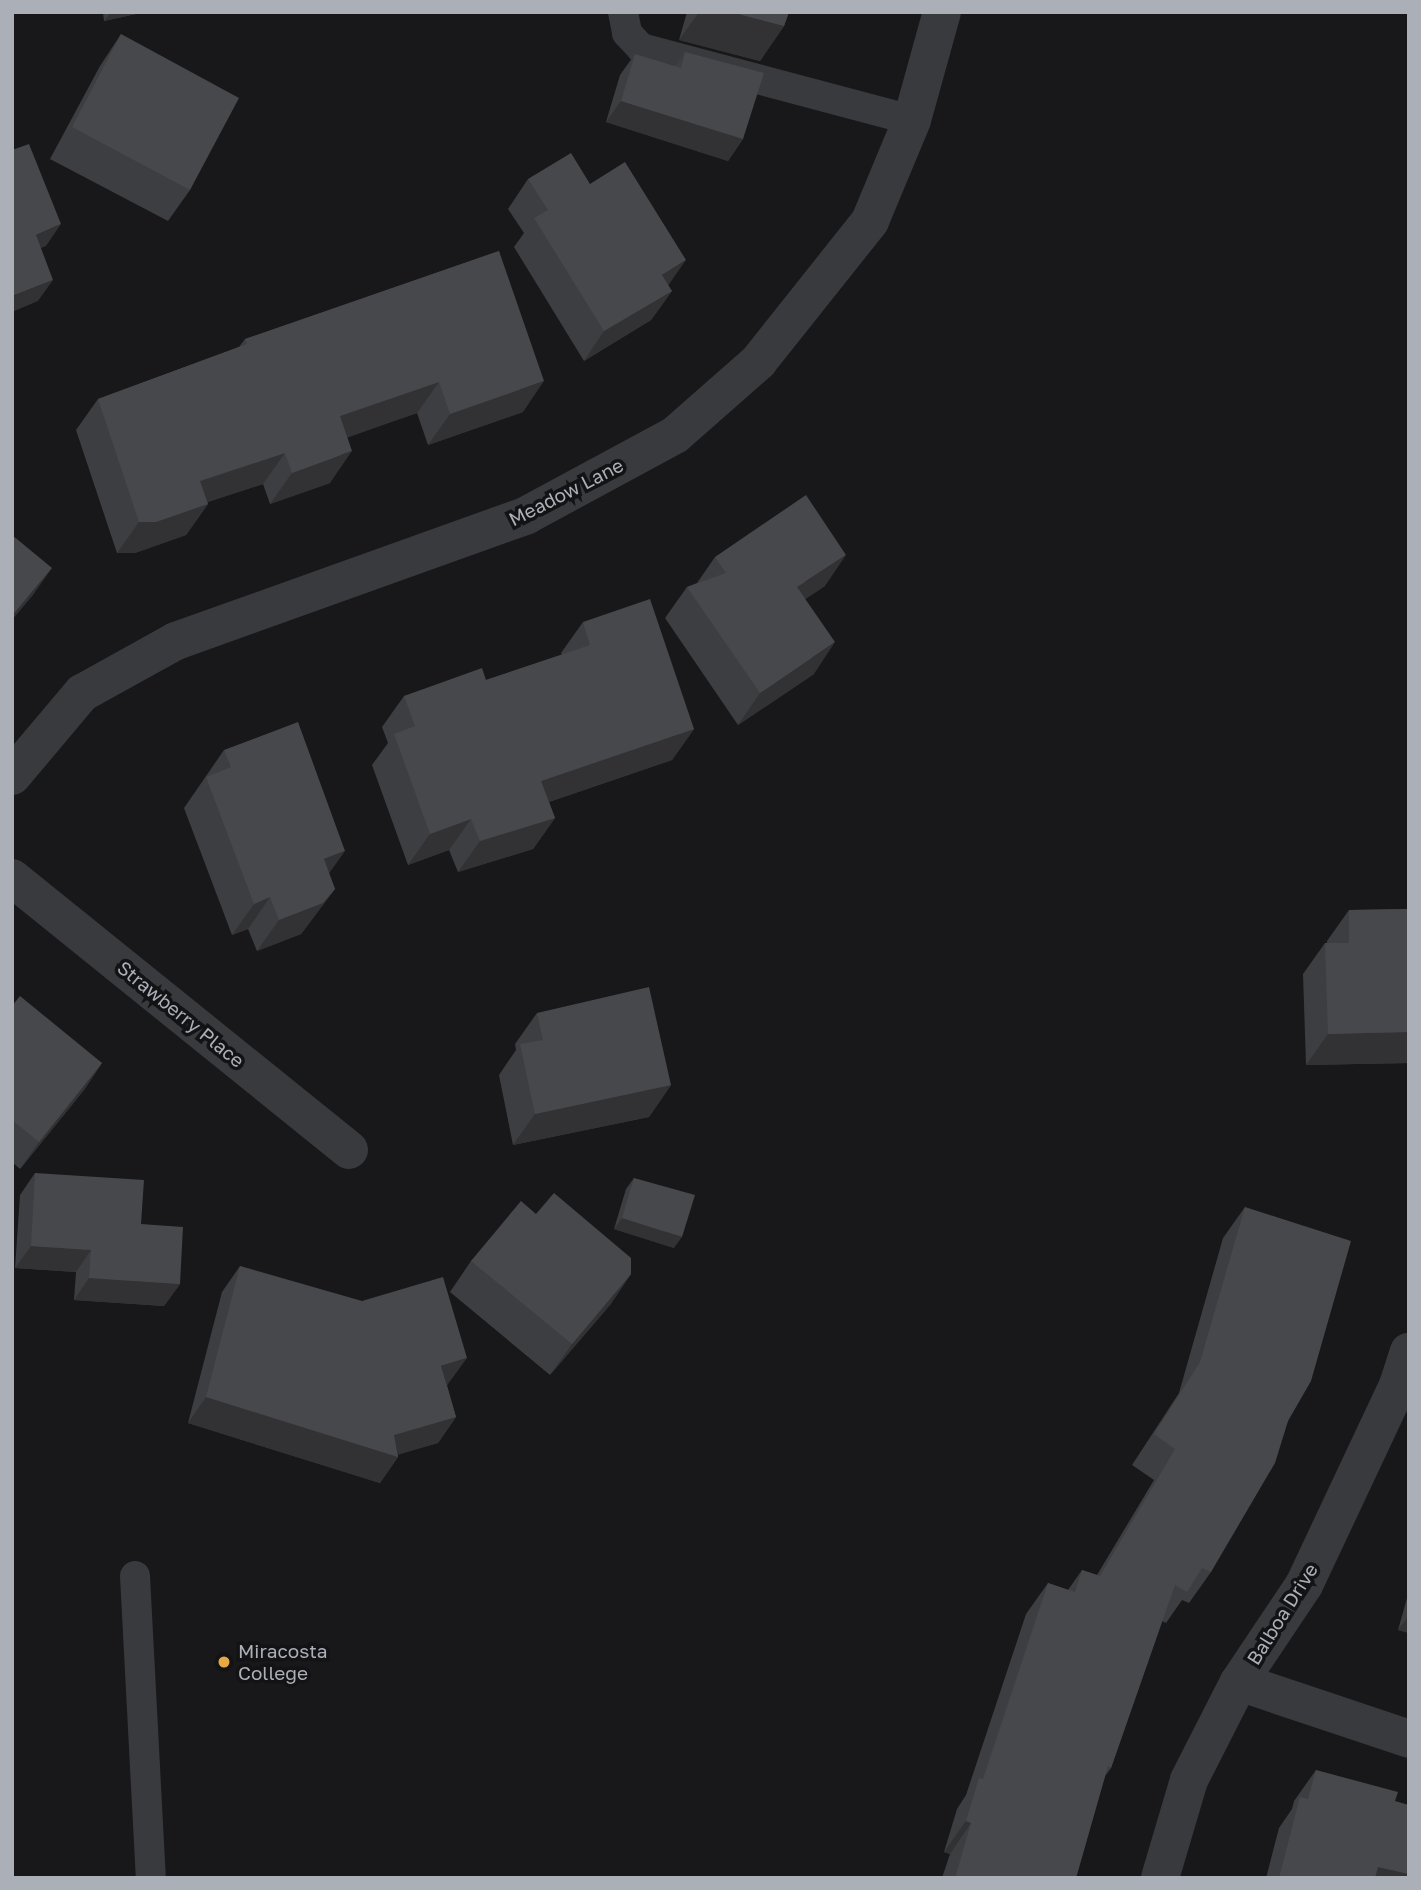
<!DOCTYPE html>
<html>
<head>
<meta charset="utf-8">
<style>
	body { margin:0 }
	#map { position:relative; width:1421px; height:1890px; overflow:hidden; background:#18181a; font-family:"Golos Text",sans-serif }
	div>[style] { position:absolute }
	.lane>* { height:30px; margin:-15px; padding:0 15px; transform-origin:15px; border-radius:15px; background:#393a3e }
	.street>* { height:38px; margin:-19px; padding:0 19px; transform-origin:19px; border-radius:19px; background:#393a3e }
	.wall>* { inset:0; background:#3d3e41 }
	.shaded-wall>* { inset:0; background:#323235 }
	.building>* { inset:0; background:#47484c }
	.dots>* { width:19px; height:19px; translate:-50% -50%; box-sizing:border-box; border:4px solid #131315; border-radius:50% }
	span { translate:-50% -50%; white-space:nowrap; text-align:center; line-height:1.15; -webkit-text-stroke:7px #131315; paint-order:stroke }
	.street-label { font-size:19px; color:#abafb8 }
	.poi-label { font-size:19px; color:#abafb8 }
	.left { translate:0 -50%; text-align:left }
	.frame { position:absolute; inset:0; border:14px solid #abafb8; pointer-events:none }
</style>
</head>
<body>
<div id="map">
	<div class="lane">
		<div style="left:623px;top:12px;width:21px;rotate:79deg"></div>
		<div style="left:627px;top:33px;width:21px;rotate:47deg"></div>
		<div style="left:641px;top:48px;width:280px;rotate:14.9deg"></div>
		<div style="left:135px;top:1576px;width:302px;rotate:87deg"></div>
	</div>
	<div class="street">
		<div style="left:12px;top:776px;width:109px;rotate:-49.9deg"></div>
		<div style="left:82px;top:693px;width:107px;rotate:-29deg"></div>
		<div style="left:176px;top:641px;width:373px;rotate:-19.7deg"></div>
		<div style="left:527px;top:515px;width:168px;rotate:-28.4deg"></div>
		<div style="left:675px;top:435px;width:111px;rotate:-41.3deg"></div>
		<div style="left:758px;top:362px;width:180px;rotate:-51.5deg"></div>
		<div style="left:870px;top:221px;width:109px;rotate:-67.4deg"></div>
		<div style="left:912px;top:120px;width:112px;rotate:-74.5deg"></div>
		<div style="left:12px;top:878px;width:433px;rotate:38.9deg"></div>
		<div style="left:1239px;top:1682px;width:179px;rotate:18.5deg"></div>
		<div style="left:1160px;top:1878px;width:102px;rotate:-73.5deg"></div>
		<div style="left:1189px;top:1780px;width:110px;rotate:-63deg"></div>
		<div style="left:1239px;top:1682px;width:117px;rotate:-56.2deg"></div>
		<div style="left:1304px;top:1585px;width:221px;rotate:-64.8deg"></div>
		<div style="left:1398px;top:1385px;width:35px;rotate:-72deg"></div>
	</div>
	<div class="wall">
		<div style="clip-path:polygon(103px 12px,145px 12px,104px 21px)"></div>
		<div style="clip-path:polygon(687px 12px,789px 12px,784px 26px,760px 61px,679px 40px)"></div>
		<div style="clip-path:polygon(121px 34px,190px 190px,168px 221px,50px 159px,100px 66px)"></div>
		<div style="clip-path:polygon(685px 52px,743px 139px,728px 161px,606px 122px,620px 75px,635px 54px,675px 66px)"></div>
		<div style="clip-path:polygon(528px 179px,590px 184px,672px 291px,651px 320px,584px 361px,514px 247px,524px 233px,508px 209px)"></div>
		<div style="clip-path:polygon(499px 251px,523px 412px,428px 445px,417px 413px,347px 437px,330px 483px,270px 504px,263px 484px,207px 502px,208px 504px,186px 535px,135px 553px,117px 553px,76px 430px,98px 399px,239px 347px,245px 339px)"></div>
		<div style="clip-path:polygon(715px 557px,825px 586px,805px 599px,814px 674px,738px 725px,665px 618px,687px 587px,697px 583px)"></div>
		<div style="clip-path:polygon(583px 622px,694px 729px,672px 760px,549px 802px,555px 818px,533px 849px,458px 872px,449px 850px,408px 865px,372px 765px,388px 743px,382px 727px,404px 696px,486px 680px,562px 655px,561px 653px)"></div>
		<div style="clip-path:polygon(224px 750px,329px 874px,335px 889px,301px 934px,257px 951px,248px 929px,232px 935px,184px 808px)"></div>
		<div style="clip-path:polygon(1409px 909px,1409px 1063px,1306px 1065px,1303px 974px,1325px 943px,1327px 943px,1327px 941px,1349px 910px)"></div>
		<div style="clip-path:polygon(12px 1006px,102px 1063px,84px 1090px,20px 1169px,12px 1162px)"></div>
		<div style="clip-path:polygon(537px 1013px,671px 1085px,649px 1117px,513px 1145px,499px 1075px,516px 1050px,515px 1044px)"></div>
		<div style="clip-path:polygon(35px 1173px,141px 1224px,180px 1284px,164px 1306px,74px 1300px,76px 1272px,15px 1268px,20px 1195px)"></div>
		<div style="clip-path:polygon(634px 1178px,674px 1248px,614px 1229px,626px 1189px)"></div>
		<div style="clip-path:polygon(1245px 1207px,1288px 1421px,1211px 1572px,1189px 1603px,1182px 1600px,1166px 1623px,1162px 1621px,1111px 1768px,1105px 1776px,1076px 1878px,942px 1878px,950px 1854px,944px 1852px,957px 1809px,966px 1795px,1026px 1614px,1048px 1583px,1068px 1590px,1082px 1570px,1097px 1575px,1154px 1480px,1132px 1465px,1179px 1393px,1223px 1238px)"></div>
		<div style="clip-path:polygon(536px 1214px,631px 1274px,610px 1305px,550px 1375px,450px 1292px,471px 1261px)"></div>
		<div style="clip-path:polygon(240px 1266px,448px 1384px,447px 1385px,456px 1417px,438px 1443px,398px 1454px,398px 1457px,380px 1483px,188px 1423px,222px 1292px)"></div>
		<div style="clip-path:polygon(1409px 1591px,1409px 1633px,1398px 1630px)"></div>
		<div style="clip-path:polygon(1316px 1770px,1395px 1801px,1407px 1878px,1266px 1878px,1279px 1828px,1292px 1809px,1294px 1801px)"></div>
	</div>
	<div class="shaded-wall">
		<div style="clip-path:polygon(111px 12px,145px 12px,104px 21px)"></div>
		<div style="clip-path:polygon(699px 12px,731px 12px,784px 26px,760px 61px,679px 40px)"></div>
		<div style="clip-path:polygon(621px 101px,743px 139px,728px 161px,606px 122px)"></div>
		<div style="clip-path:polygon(61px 224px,46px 246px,21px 256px,36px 235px)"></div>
		<div style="clip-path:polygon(686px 260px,665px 290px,662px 275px)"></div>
		<div style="clip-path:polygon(53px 280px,38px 301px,12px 312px,12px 296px)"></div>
		<div style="clip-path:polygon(672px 291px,651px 320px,584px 361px,604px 331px)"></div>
		<div style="clip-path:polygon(544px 381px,523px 412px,428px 445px,450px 414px)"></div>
		<div style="clip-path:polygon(439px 382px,417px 413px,318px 448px,340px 416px)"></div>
		<div style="clip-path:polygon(352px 451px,330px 483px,270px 504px,292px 473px)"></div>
		<div style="clip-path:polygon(285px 453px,263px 484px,178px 512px,200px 481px)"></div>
		<div style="clip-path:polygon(208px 504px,186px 535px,135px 553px,117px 553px,139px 522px)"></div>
		<div style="clip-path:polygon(846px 555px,825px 586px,776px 619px,797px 587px)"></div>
		<div style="clip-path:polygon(52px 568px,33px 595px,12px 620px,12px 616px)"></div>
		<div style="clip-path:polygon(835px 642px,814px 674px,738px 725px,760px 693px)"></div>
		<div style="clip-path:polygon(694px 729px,672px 760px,519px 812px,541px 781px)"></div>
		<div style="clip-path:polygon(555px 818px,533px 849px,458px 872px,480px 841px)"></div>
		<div style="clip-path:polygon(471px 819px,449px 850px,408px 865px,430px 834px)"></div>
		<div style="clip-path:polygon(345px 851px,323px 882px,324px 859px)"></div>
		<div style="clip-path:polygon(335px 889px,301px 934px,257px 951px,279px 920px)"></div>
		<div style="clip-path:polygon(270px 897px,248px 929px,232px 935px,254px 904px)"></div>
		<div style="clip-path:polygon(1409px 1032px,1409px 1063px,1306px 1065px,1328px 1034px)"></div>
		<div style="clip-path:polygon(102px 1063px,84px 1090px,20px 1169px,39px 1142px)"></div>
		<div style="clip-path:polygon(671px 1085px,649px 1117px,513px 1145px,535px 1114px)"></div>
		<div style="clip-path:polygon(622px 1218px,682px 1237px,674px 1248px,614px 1229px)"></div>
		<div style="clip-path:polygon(31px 1246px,91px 1250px,76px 1272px,15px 1268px)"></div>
		<div style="clip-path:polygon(631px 1274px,610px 1305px,550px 1375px,572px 1344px)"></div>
		<div style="clip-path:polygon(89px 1278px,180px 1284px,164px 1306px,74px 1300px)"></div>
		<div style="clip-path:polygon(467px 1358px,448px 1384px,423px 1392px,441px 1366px)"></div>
		<div style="clip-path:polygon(206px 1397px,394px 1435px,456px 1417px,438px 1443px,394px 1456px,398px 1457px,380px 1483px,188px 1423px)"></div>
		<div style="clip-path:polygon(1409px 1616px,1409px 1633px,1398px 1630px)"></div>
		<div style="clip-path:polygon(966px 1821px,971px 1823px,950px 1854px,944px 1852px)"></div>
		<div style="clip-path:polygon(1378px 1867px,1409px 1874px,1409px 1876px,1407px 1878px,1370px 1878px)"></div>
	</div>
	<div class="building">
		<div style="clip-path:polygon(731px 12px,789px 12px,784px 26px)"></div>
		<div style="clip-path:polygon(121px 34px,239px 98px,190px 190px,72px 127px)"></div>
		<div style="clip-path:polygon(685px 52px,764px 73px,743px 139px,621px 101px,635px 54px,681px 68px)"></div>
		<div style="clip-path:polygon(29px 144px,61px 224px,36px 235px,53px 280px,12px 296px,12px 150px)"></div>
		<div style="clip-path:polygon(571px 153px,590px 184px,625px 162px,686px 260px,662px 275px,672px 291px,604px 331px,534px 218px,548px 210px,528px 179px)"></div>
		<div style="clip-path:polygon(499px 251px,544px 381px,450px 414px,439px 382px,340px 416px,352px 451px,292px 473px,285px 453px,200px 481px,208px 504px,156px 522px,139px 522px,98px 399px,247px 344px,245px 339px)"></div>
		<div style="clip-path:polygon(806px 495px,846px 555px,797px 587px,835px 642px,760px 693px,687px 587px,726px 573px,715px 557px)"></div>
		<div style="clip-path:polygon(12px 535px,52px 568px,12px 616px)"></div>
		<div style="clip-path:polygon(650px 599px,694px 729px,541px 781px,555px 818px,480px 841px,471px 819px,430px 834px,394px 734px,415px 726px,404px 696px,482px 668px,486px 680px,590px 645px,583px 622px)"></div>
		<div style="clip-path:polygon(298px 722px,345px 851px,324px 859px,335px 889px,323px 903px,279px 920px,270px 897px,254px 904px,206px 777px,231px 767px,224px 750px)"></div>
		<div style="clip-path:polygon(1409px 909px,1409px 1032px,1328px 1034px,1325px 943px,1349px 943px,1349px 910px)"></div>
		<div style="clip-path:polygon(649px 987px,671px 1085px,535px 1114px,520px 1044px,543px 1040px,537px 1013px)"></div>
		<div style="clip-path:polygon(20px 996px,102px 1063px,39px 1142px,12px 1120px,12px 1006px)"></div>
		<div style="clip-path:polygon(35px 1173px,144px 1180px,141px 1224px,183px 1227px,180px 1284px,89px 1278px,91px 1250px,31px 1246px)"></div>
		<div style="clip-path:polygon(634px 1178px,695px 1195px,682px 1237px,622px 1218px)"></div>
		<div style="clip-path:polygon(554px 1193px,631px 1258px,631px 1274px,572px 1344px,471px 1261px,521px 1201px,536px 1214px)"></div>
		<div style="clip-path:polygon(1245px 1207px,1351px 1241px,1311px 1381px,1288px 1421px,1275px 1463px,1211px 1572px,1202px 1568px,1187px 1592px,1175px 1585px,1111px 1768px,1108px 1766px,1076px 1878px,955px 1878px,971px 1823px,966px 1821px,979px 1778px,983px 1779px,1048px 1583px,1075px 1592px,1082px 1570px,1100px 1576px,1175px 1449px,1154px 1434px,1200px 1362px)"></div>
		<div style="clip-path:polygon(240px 1266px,362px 1301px,443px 1277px,467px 1358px,441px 1366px,456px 1417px,394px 1435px,398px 1457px,206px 1397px)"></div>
		<div style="clip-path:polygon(1316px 1770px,1398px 1792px,1395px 1801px,1409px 1805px,1409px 1874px,1378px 1867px,1375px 1878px,1279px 1878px,1300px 1797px,1308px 1799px)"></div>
	</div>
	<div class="dots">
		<div style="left:224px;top:1662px;background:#e6a943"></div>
	</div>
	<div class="street-label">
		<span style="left:566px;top:492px;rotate:-27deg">Meadow Lane</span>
		<span style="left:181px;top:1014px;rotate:39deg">Strawberry Place</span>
		<span style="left:1282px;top:1614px;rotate:-58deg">Balboa Drive</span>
	</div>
	<div class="poi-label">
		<span class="left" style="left:238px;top:1662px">Miracosta<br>College</span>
	</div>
	<div class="frame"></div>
</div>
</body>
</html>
